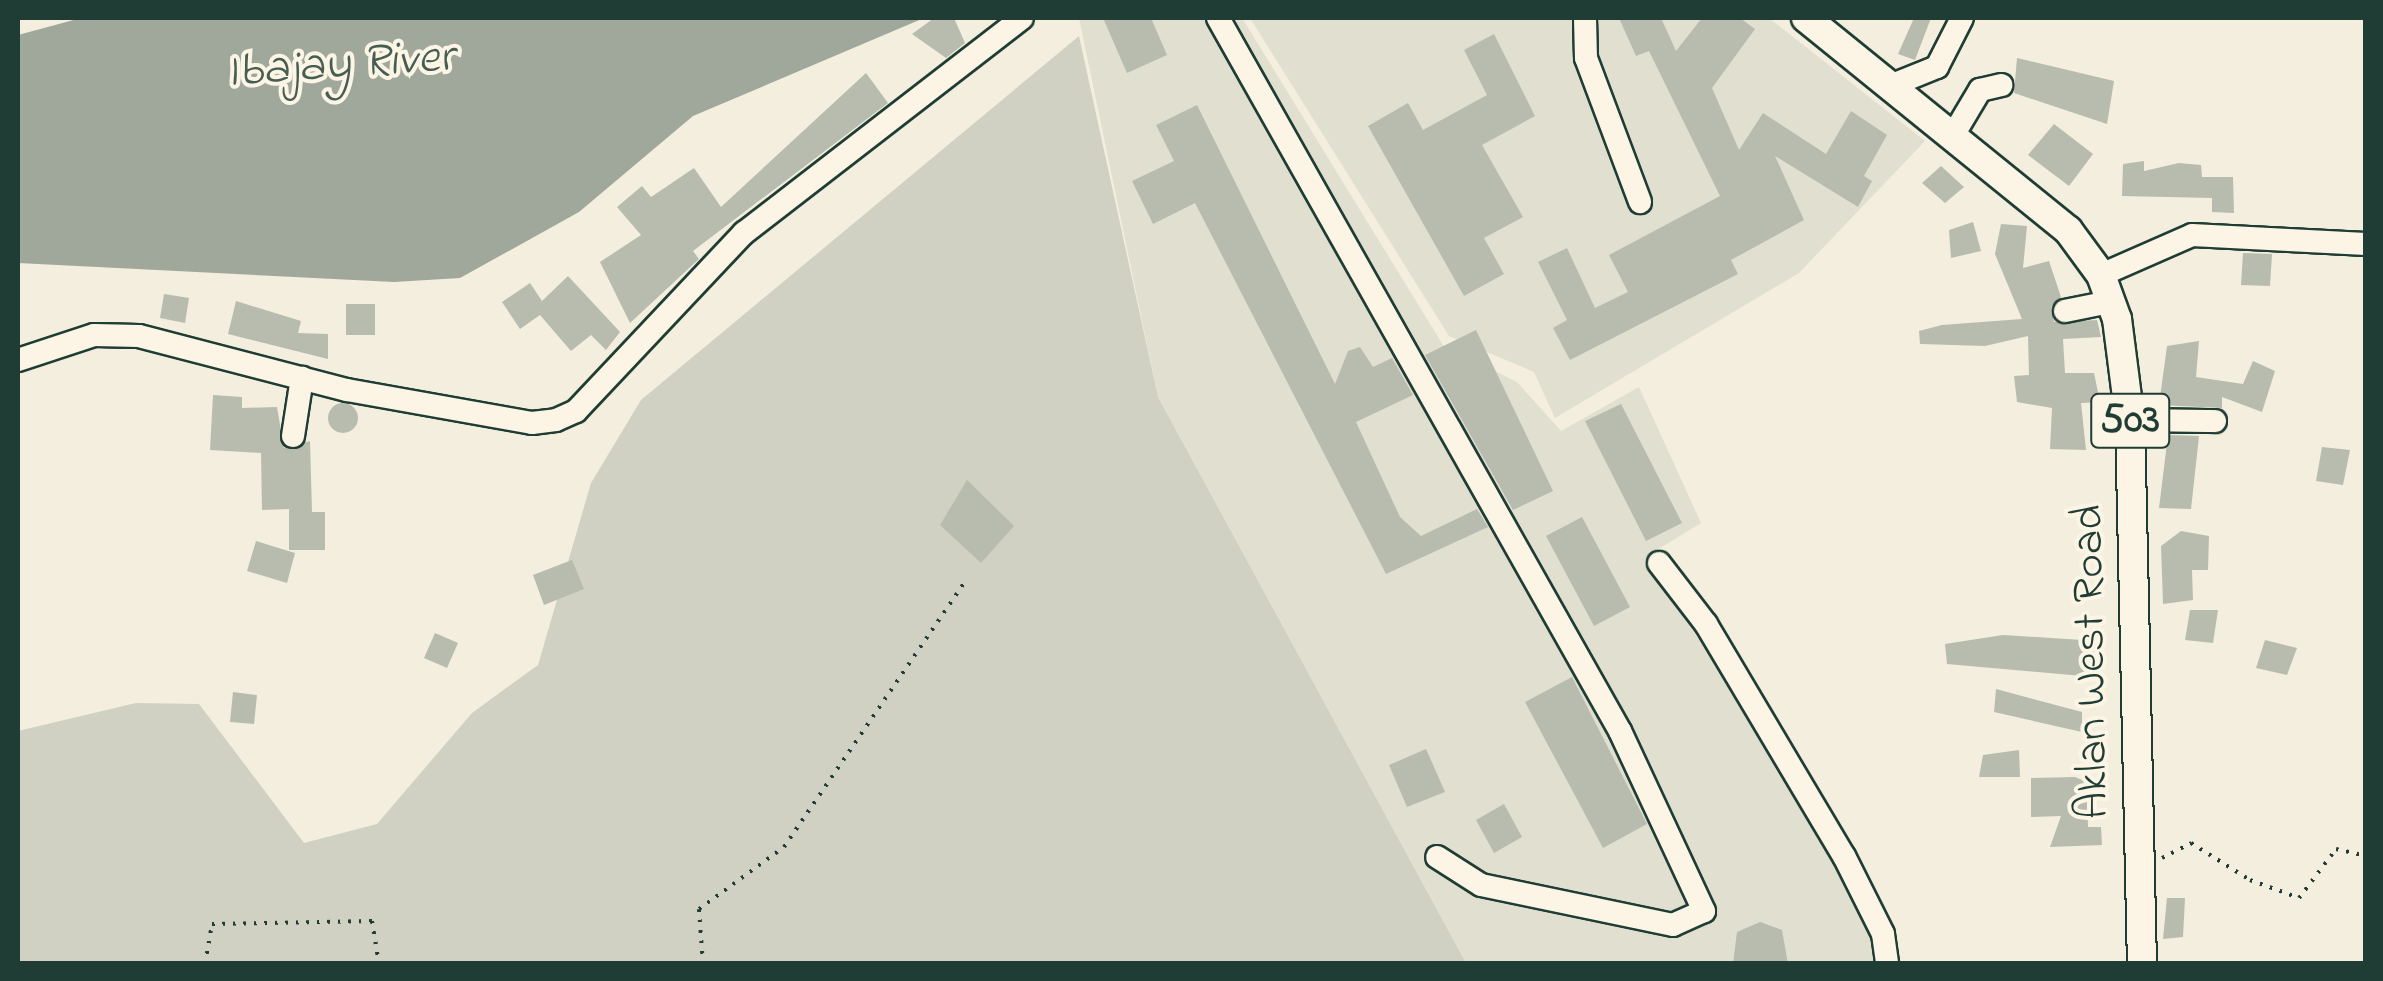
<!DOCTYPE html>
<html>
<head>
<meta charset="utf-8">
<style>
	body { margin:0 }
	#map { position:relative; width:2383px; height:981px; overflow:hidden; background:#f3eede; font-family:"Indie Flower",sans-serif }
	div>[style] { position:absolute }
	.built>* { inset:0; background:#e1dfd0 }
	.green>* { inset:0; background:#d0d1c2 }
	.water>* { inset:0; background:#a0a89b }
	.building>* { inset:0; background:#b8bcae }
	.round { border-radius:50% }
	.path>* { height:4px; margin-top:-2px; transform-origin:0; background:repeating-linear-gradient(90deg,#1f3d34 0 2.5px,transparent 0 10.5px) }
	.roads { filter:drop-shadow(2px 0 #1f3d34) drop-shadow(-2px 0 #1f3d34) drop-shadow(0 2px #1f3d34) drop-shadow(0 -2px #1f3d34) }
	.minor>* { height:22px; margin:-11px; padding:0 11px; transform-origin:11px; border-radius:11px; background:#fcf5e5 }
	.major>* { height:28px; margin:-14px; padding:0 14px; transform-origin:14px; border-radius:14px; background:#fcf5e5 }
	span { translate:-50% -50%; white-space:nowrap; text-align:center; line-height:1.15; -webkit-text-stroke:8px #fcf5e5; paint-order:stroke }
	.shield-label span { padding:2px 8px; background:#fcf5e5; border:2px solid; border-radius:8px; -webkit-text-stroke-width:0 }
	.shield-label { font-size:42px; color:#1f3d34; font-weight:700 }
	.street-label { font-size:45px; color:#1f3d34 }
	.water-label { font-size:48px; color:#465d53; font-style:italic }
	.frame { position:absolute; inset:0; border:20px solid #1f3d34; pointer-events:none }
</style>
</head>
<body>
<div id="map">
	<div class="built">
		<div style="clip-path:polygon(1079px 18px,1242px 18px,1443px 345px,1517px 382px,1561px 431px,1639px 387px,1701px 523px,1647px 556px,1881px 934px,1885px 963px,1466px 963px,1158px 397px)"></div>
		<div style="clip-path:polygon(1250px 18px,1769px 18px,1925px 141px,1799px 273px,1555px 418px,1534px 372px,1449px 336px)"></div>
	</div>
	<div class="green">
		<div style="clip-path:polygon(1079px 36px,1158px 397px,1466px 963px,18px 963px,18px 731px,136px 703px,199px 704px,304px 843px,377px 824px,472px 713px,538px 665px,591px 483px,641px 400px)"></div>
	</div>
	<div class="water">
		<div style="clip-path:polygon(81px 18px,924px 18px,693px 116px,579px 212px,460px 278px,394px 282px,18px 263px,18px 35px)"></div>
	</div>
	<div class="building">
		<div style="clip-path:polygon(934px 18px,954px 18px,965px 43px,946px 58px,912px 34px)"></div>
		<div style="clip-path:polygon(1103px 18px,1151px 18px,1167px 55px,1127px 73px)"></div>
		<div style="clip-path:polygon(1619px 18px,1661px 18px,1676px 51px,1702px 18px,1740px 18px,1755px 29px,1712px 88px,1739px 150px,1763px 113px,1826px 154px,1851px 111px,1887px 135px,1864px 176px,1872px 181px,1858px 207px,1775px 156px,1804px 220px,1731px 260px,1738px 274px,1570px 360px,1553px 328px,1567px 320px,1538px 262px,1567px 248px,1595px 308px,1628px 292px,1609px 255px,1720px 196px,1649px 51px,1636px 56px)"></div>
		<div style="clip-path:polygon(1914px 18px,1931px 18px,1915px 60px,1898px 54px)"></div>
		<div style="clip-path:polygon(1494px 34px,1535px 116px,1482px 145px,1523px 217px,1484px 238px,1504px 274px,1464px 296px,1368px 126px,1408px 103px,1423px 130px,1487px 95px,1464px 50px)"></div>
		<div style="clip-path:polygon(2017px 58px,2114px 81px,2107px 124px,2014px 93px)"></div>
		<div style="clip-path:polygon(866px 73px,888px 103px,693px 251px,699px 259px,630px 323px,600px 262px,641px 235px,617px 207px,642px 186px,651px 197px,694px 168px,721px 207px)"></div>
		<div style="clip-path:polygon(1197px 105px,1335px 384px,1348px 351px,1360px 347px,1373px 367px,1392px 358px,1413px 395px,1356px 422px,1400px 517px,1421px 536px,1477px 509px,1488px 527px,1386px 574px,1195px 203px,1153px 224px,1132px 181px,1174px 161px,1156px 125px)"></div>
		<div style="clip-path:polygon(2054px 124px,2093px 154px,2069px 186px,2028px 155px)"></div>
		<div style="clip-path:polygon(2144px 161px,2144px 171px,2179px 163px,2201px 165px,2202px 177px,2233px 177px,2234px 213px,2212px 212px,2212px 198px,2122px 196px,2123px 164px)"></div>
		<div style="clip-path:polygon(1941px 166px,1964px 187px,1945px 203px,1922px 183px)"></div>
		<div style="clip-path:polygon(1973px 222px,1981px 251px,1951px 258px,1949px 230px)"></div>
		<div style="clip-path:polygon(2001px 224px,2027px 226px,2023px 268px,2049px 261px,2061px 297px,2051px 307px,2054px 322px,2097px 320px,2101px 337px,2063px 339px,2065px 373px,2094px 373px,2100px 402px,2081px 403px,2086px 450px,2050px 449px,2052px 408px,2017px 402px,2014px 376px,2029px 375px,2028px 336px,1985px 346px,1920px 344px,1919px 331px,1942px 325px,2022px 319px,1995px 254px)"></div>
		<div style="clip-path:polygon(2243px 253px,2272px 254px,2270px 286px,2241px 285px)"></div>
		<div style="clip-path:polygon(568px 276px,620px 332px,606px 350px,591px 335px,571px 351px,540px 315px,520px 329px,502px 302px,530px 283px,542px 301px)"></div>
		<div style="clip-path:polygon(164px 294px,189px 298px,185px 323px,160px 318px)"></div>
		<div style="clip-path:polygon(236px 301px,301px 321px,298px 333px,328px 334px,328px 359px,228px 334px)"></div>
		<div style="clip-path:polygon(346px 304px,375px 304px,375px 335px,346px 335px)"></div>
		<div style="clip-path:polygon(1476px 330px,1553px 491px,1513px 510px,1425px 355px)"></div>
		<div style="clip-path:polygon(2199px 341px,2196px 377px,2243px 384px,2253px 361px,2275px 371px,2262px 412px,2222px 397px,2222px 408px,2159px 405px,2167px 346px)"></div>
		<div style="clip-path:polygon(213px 395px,242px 397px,242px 408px,277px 407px,284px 448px,310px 441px,312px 512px,325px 512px,325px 550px,289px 550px,289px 509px,262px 510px,261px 453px,210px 450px)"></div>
		<div class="round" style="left:328px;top:403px;width:30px;height:30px"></div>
		<div style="clip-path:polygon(1621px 404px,1682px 523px,1646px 541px,1585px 421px)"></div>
		<div style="clip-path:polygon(2168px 435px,2199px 436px,2191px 509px,2159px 508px)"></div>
		<div style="clip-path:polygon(2322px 447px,2350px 450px,2343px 485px,2316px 481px)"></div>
		<div style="clip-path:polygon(967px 480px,1014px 526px,981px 563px,940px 525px)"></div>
		<div style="clip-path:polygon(1582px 517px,1630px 607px,1594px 626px,1546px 536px)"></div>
		<div style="clip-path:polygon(2181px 531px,2209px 536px,2208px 570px,2192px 570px,2193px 600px,2163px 604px,2161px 546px)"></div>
		<div style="clip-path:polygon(256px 541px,295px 553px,287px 583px,247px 571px)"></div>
		<div style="clip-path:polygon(572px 560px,584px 589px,544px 605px,533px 575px)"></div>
		<div style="clip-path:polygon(2190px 610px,2218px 610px,2213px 643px,2185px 640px)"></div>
		<div style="clip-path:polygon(435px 633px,458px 643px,447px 668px,424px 658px)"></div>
		<div style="clip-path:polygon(2003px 635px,2098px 641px,2094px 677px,1947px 664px,1945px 644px)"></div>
		<div style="clip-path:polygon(2265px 640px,2297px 648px,2287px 675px,2256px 668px)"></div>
		<div style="clip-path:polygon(1572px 677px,1647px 824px,1603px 848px,1525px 702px)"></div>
		<div style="clip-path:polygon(1996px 689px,2082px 712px,2082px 732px,1994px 712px)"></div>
		<div style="clip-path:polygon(233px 692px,257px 695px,254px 724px,230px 722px)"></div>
		<div style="clip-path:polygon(1426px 749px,1445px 792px,1407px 807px,1389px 765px)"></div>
		<div style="clip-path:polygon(2019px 750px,2020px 777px,1979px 777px,1983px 755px)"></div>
		<div style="clip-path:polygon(2075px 777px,2087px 782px,2088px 827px,2101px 827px,2102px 845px,2050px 847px,2061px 816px,2031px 817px,2031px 778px)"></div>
		<div style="clip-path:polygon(1504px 804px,1522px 837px,1494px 853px,1476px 820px)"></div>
		<div style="clip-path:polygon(2167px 898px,2185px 898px,2183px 937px,2163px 939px)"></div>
		<div style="clip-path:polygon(1760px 922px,1782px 930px,1788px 964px,1733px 964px,1737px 932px)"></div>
	</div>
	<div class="path">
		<div style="left:2162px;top:858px;width:33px;rotate:-27deg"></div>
		<div style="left:2191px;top:843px;width:70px;rotate:32.1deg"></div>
		<div style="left:2250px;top:880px;width:52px;rotate:20.2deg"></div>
		<div style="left:2299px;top:898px;width:61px;rotate:-52.9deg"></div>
		<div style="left:2336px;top:849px;width:31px;rotate:13deg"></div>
		<div style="left:205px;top:964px;width:41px;rotate:-80.1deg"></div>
		<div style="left:212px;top:924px;width:160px;rotate:-1.1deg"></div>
		<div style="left:372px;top:921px;width:44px;rotate:80.8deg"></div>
		<div style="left:703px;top:964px;width:55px;rotate:-94.2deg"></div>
		<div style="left:699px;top:909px;width:105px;rotate:-36.1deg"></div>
		<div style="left:784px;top:847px;width:323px;rotate:-55.7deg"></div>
	</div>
	<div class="roads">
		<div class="minor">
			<div style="left:1218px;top:18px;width:819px;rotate:60.59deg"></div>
			<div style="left:1620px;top:731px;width:199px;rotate:65deg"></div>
			<div style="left:1704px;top:911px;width:34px;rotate:156deg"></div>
			<div style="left:1673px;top:925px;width:196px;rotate:-168.2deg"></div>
			<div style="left:1481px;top:885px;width:52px;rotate:-147.5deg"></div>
			<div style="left:1585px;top:18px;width:40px;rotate:88.6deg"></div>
			<div style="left:1586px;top:58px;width:154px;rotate:69.4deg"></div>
			<div style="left:1890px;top:86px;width:51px;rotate:-22deg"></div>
			<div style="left:1937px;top:67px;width:55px;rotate:-63deg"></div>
			<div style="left:1952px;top:137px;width:55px;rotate:-59.2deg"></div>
			<div style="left:1980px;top:90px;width:22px;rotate:-13deg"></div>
			<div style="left:2101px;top:275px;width:99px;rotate:-23.7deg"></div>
			<div style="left:2192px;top:235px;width:174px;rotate:3deg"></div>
			<div style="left:2065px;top:311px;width:46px;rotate:-11.3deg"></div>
			<div style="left:18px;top:360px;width:80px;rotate:-18.2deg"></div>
			<div style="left:94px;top:335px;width:45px;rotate:1.3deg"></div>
			<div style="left:139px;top:336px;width:215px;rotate:14.6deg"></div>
			<div style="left:347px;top:390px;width:188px;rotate:10.1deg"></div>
			<div style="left:532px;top:423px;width:24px;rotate:-7deg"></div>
			<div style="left:556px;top:420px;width:22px;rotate:-24deg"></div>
			<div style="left:576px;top:411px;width:245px;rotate:-46.7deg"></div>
			<div style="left:744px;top:233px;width:351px;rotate:-37.7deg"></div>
			<div style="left:2130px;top:420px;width:85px;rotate:0.7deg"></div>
			<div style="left:293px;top:436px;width:59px;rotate:-81.2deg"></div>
			<div style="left:1659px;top:563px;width:77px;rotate:52.4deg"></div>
			<div style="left:1706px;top:624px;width:270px;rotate:59.3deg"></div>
			<div style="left:1844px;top:856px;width:87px;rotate:63.4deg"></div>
			<div style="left:1883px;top:934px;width:30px;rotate:82deg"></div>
		</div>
		<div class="major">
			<div style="left:1806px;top:18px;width:337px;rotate:39deg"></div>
			<div style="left:2068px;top:230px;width:56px;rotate:53.7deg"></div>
			<div style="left:2101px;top:275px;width:47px;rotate:70deg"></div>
			<div style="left:2117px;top:319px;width:102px;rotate:82.7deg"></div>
			<div style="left:2130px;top:420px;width:544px;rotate:88.74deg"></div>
		</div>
	</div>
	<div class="shield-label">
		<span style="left:2130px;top:421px">503</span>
	</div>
	<div class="street-label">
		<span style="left:2093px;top:662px;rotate:-91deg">Aklan West Road</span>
	</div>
	<div class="water-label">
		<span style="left:340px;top:66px;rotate:-4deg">Ibajay River</span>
	</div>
	<div class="frame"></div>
</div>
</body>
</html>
